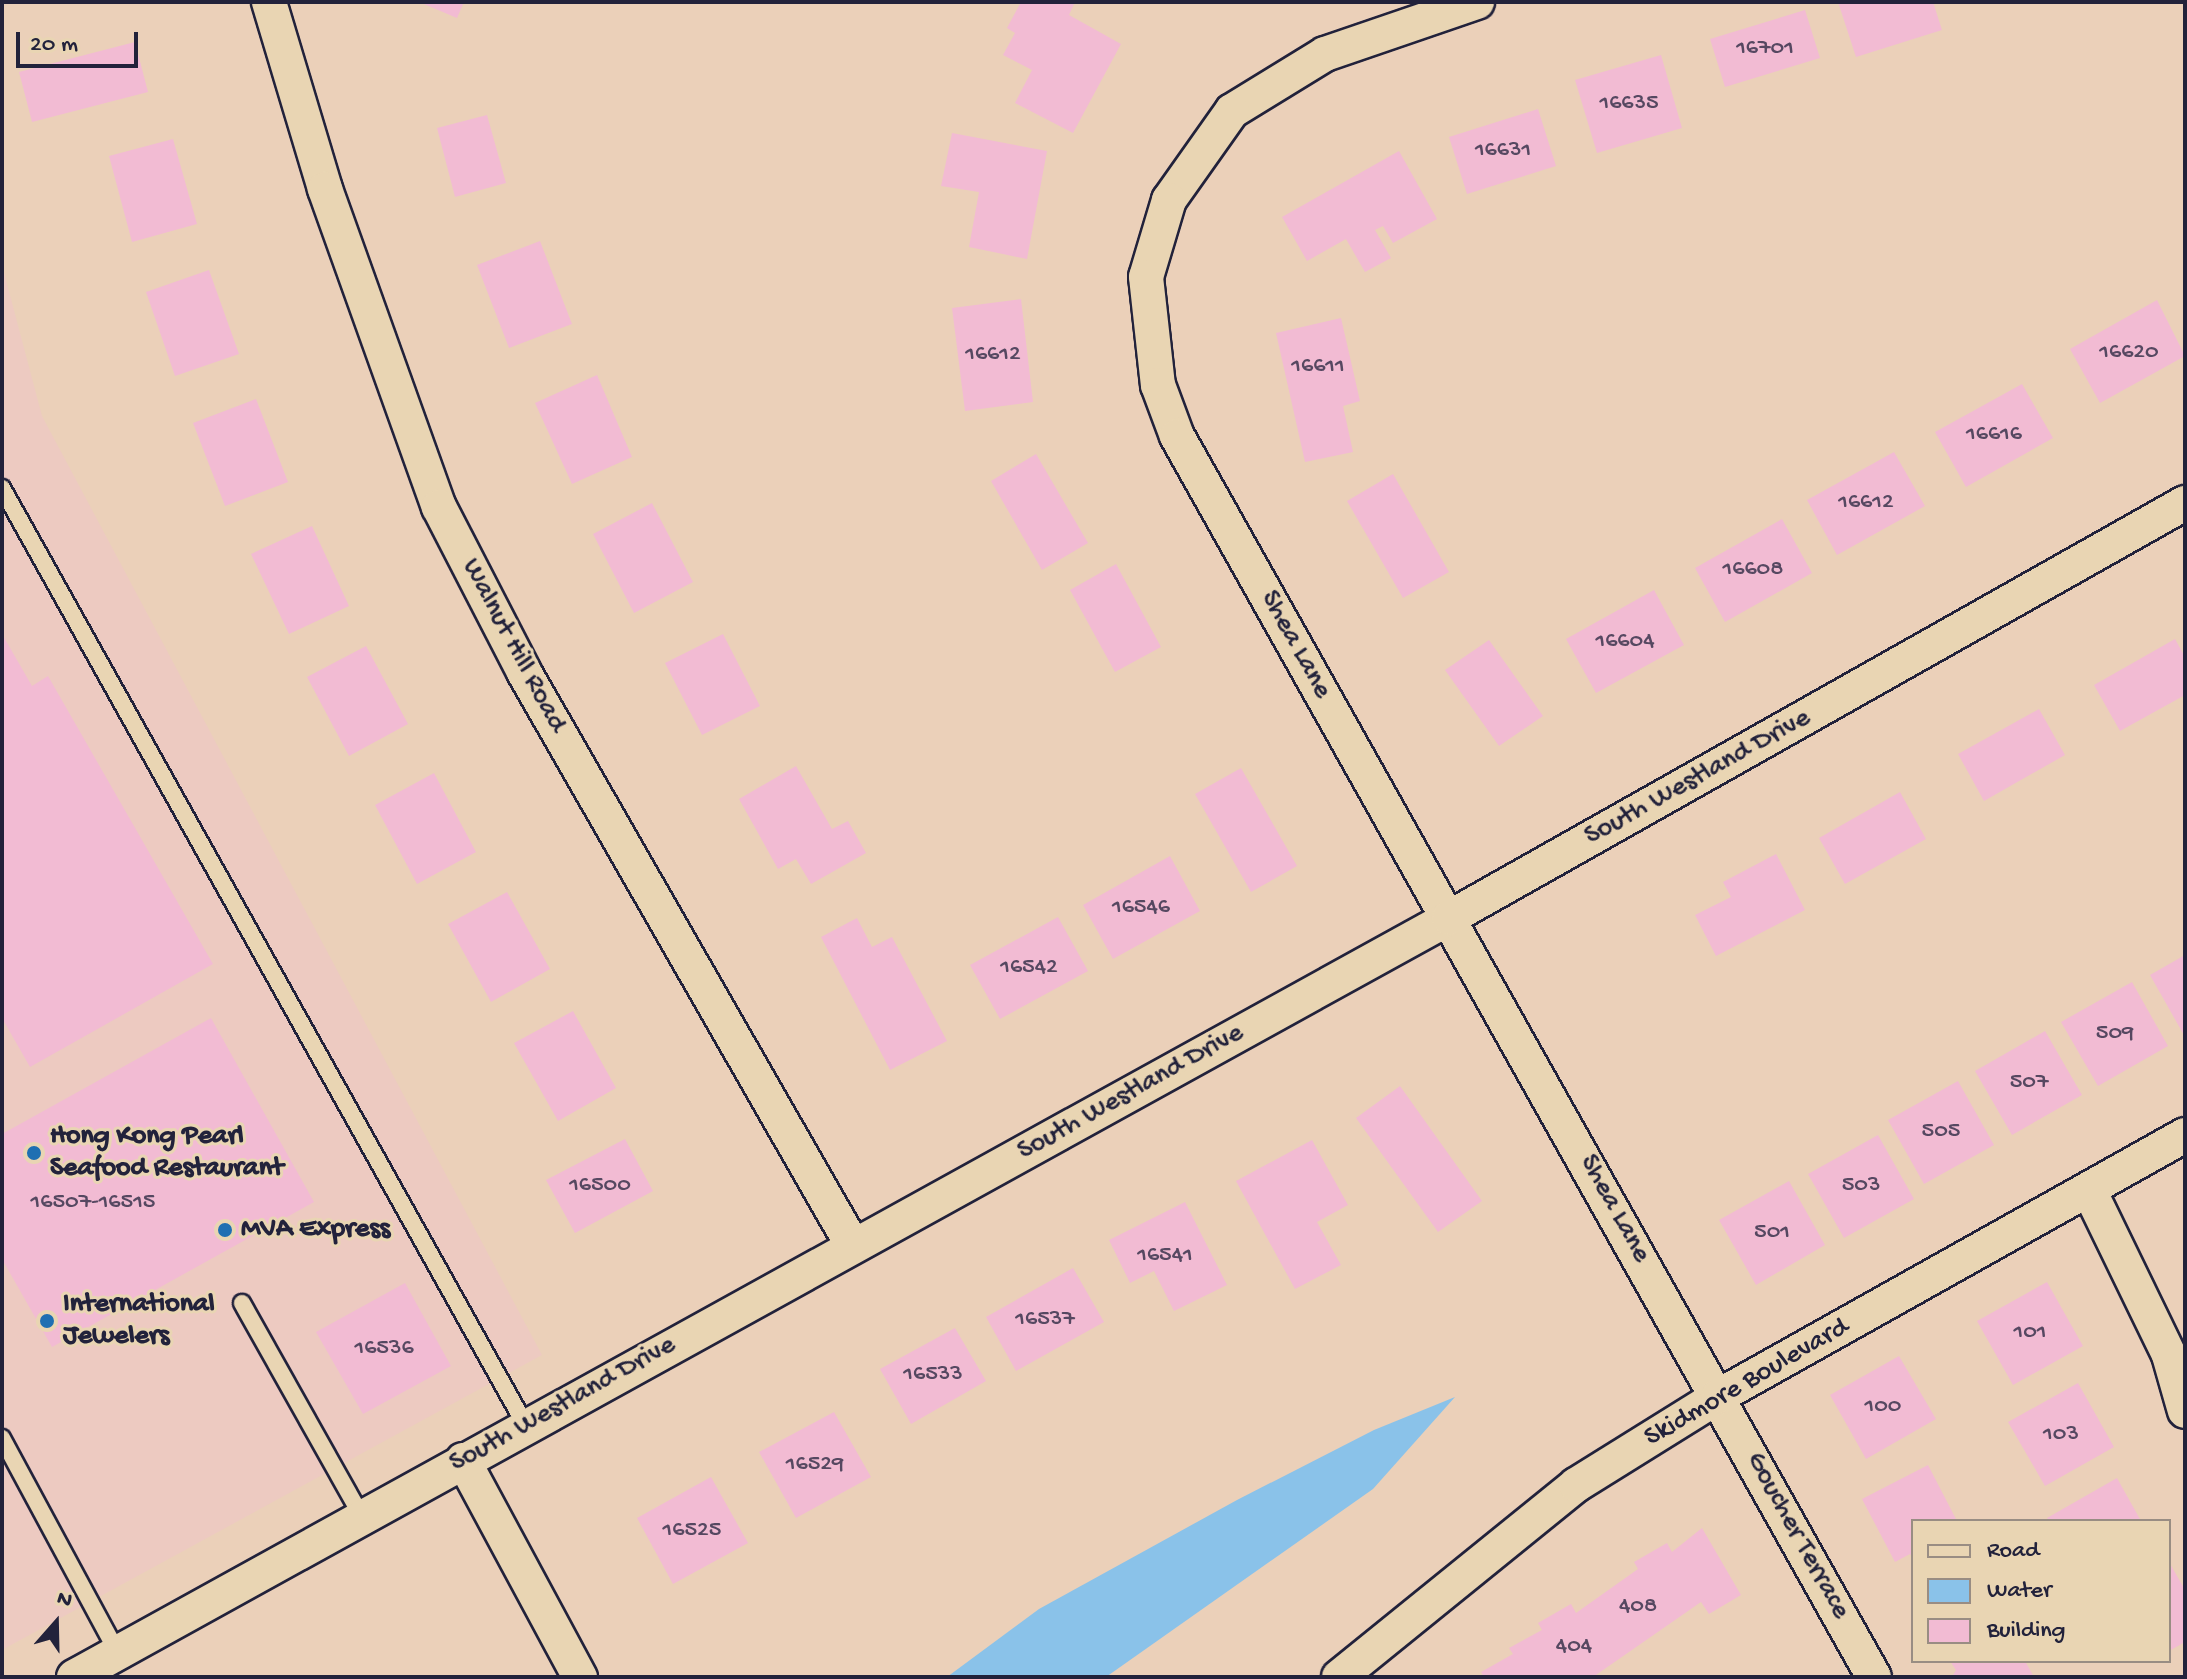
<!DOCTYPE html>
<html>
<head>
<meta charset="utf-8">
<style>
	body { margin:0 }
	#map { position:relative; width:2187px; height:1679px; overflow:hidden; background:#ebd0b9; font-family:"Gochi Hand",sans-serif }
	div>[style] { position:absolute }
	.built>* { inset:0; background:#edcac1 }
	.water>* { inset:0; background:#8ac2e9 }
	.building>* { inset:0; background:#f2bbd3 }
	.roads { filter:drop-shadow(2px 0 #22223b) drop-shadow(-2px 0 #22223b) drop-shadow(0 2px #22223b) drop-shadow(0 -2px #22223b) }
	.lane>* { height:16px; margin:-8px; padding:0 8px; transform-origin:8px; border-radius:8px; background:#e9d5b3 }
	.street>* { height:34px; margin:-17px; padding:0 17px; transform-origin:17px; border-radius:17px; background:#e9d5b3 }
	.dots>* { width:22px; height:22px; translate:-50% -50%; box-sizing:border-box; border:4px solid #e9d5b3; border-radius:50% }
	span { translate:-50% -50%; white-space:nowrap; text-align:center; line-height:1.15; -webkit-text-stroke:6px #e9d5b3; paint-order:stroke }
	.number-label { font-size:24px; color:#564861 }
	.number-label span { -webkit-text-stroke-width:0 }
	.street-label { font-size:28px; color:#22223b }
	.poi-label { font-size:28px; color:#22223b; font-weight:700 }
	.left { translate:0 -50%; text-align:left }
	.frame { position:absolute; inset:0; border:4px solid #22223b; pointer-events:none }
	.legend { position:absolute; left:1911px; top:1519px; width:260px; height:144px; box-sizing:border-box; background:#e9d5b3; border:2px solid #998d83; margin:0; padding:10px 14px; list-style:none; font-size:24px; color:#22223b }
	.legend li { display:flex; align-items:center; gap:16px; height:40px }
	.legend b { width:40px; border:2px solid #998d83 }
	.north { position:absolute; left:16px; top:1583px; width:80px; height:80px; -webkit-text-stroke:6px #e9d5b3; paint-order:stroke; rotate:20deg; font-size:22px; font-weight:700; line-height:32px; text-align:center; color:#22223b }
	.north::after { content:''; display:block; margin:auto; width:28px; height:36px; background:#22223b; clip-path:polygon(50% 0,100% 100%,50% 72%,0 100%) }
	.scale { position:absolute; left:16px; top:32px; width:122px; height:36px; box-sizing:border-box; border:4px solid #22223b; border-top:0; padding-left:10px; font-size:24px; line-height:28px; white-space:nowrap; color:#22223b; -webkit-text-stroke:6px #e9d5b3; paint-order:stroke }
</style>
</head>
<body>
<div id="map">
	<div class="built">
		<div style="clip-path:polygon(2px 265px,42px 416px,542px 1355px,2px 1650px)"></div>
	</div>
	<div class="water">
		<div style="clip-path:polygon(1455px 1397px,1373px 1489px,1106px 1677px,947px 1677px,1039px 1609px,1237px 1500px,1374px 1430px)"></div>
	</div>
	<div class="building">
		<div style="clip-path:polygon(419px 2px,464px 2px,457px 18px)"></div>
		<div style="clip-path:polygon(1021px 2px,1070px 2px,1074px 4px,1069px 15px,1121px 44px,1073px 133px,1015px 103px,1032px 70px,1003px 55px,1015px 33px,1007px 28px)"></div>
		<div style="clip-path:polygon(1838px 2px,1933px 2px,1942px 30px,1856px 57px)"></div>
		<div style="clip-path:polygon(1805px 10px,1820px 58px,1725px 87px,1710px 39px)"></div>
		<div style="clip-path:polygon(135px 42px,148px 92px,32px 122px,19px 72px)"></div>
		<div style="clip-path:polygon(1661px 55px,1682px 128px,1597px 153px,1575px 80px)"></div>
		<div style="clip-path:polygon(1538px 109px,1556px 166px,1467px 194px,1449px 137px)"></div>
		<div style="clip-path:polygon(487px 115px,506px 183px,455px 197px,437px 128px)"></div>
		<div style="clip-path:polygon(952px 133px,1047px 151px,1027px 259px,969px 247px,979px 192px,941px 186px)"></div>
		<div style="clip-path:polygon(173px 139px,197px 224px,132px 242px,109px 156px)"></div>
		<div style="clip-path:polygon(1399px 151px,1437px 219px,1393px 243px,1383px 226px,1375px 230px,1391px 258px,1365px 272px,1346px 239px,1307px 261px,1282px 217px)"></div>
		<div style="clip-path:polygon(540px 241px,572px 324px,509px 348px,477px 265px)"></div>
		<div style="clip-path:polygon(209px 270px,239px 354px,175px 376px,146px 292px)"></div>
		<div style="clip-path:polygon(1021px 299px,1033px 402px,965px 411px,952px 308px)"></div>
		<div style="clip-path:polygon(2157px 300px,2185px 356px,2100px 403px,2070px 349px)"></div>
		<div style="clip-path:polygon(1341px 318px,1360px 401px,1343px 406px,1353px 452px,1305px 462px,1276px 333px)"></div>
		<div style="clip-path:polygon(597px 375px,632px 457px,572px 484px,535px 403px)"></div>
		<div style="clip-path:polygon(2022px 384px,2053px 438px,1966px 487px,1935px 432px)"></div>
		<div style="clip-path:polygon(256px 399px,288px 482px,225px 506px,193px 423px)"></div>
		<div style="clip-path:polygon(1894px 452px,1925px 506px,1837px 555px,1807px 500px)"></div>
		<div style="clip-path:polygon(1036px 454px,1088px 543px,1042px 570px,991px 481px)"></div>
		<div style="clip-path:polygon(1393px 474px,1449px 572px,1403px 598px,1347px 501px)"></div>
		<div style="clip-path:polygon(652px 503px,693px 582px,634px 613px,593px 534px)"></div>
		<div style="clip-path:polygon(1782px 519px,1812px 573px,1725px 622px,1695px 568px)"></div>
		<div style="clip-path:polygon(312px 526px,349px 606px,289px 634px,251px 554px)"></div>
		<div style="clip-path:polygon(1116px 564px,1161px 647px,1115px 672px,1070px 590px)"></div>
		<div style="clip-path:polygon(1654px 590px,1684px 645px,1596px 693px,1566px 639px)"></div>
		<div style="clip-path:polygon(2px 634px,32px 686px,48px 676px,213px 964px,30px 1067px,2px 1018px)"></div>
		<div style="clip-path:polygon(723px 634px,760px 706px,702px 735px,665px 663px)"></div>
		<div style="clip-path:polygon(2175px 639px,2185px 657px,2185px 695px,2120px 731px,2094px 685px)"></div>
		<div style="clip-path:polygon(1489px 640px,1543px 716px,1499px 746px,1445px 670px)"></div>
		<div style="clip-path:polygon(366px 646px,408px 724px,349px 756px,307px 677px)"></div>
		<div style="clip-path:polygon(2039px 709px,2065px 755px,1984px 801px,1958px 754px)"></div>
		<div style="clip-path:polygon(796px 766px,832px 829px,848px 821px,866px 853px,811px 884px,796px 859px,778px 869px,739px 799px)"></div>
		<div style="clip-path:polygon(1241px 768px,1297px 866px,1251px 892px,1195px 794px)"></div>
		<div style="clip-path:polygon(434px 773px,476px 852px,417px 884px,375px 805px)"></div>
		<div style="clip-path:polygon(1900px 792px,1926px 839px,1845px 884px,1819px 838px)"></div>
		<div style="clip-path:polygon(1776px 854px,1805px 910px,1716px 956px,1695px 915px,1731px 897px,1723px 882px)"></div>
		<div style="clip-path:polygon(1170px 856px,1200px 911px,1113px 959px,1083px 905px)"></div>
		<div style="clip-path:polygon(507px 892px,550px 969px,491px 1002px,448px 924px)"></div>
		<div style="clip-path:polygon(1058px 917px,1088px 971px,1000px 1019px,970px 965px)"></div>
		<div style="clip-path:polygon(857px 918px,872px 947px,892px 937px,947px 1041px,890px 1070px,821px 937px)"></div>
		<div style="clip-path:polygon(2185px 955px,2185px 1037px,2150px 975px)"></div>
		<div style="clip-path:polygon(2132px 982px,2168px 1046px,2098px 1086px,2061px 1022px)"></div>
		<div style="clip-path:polygon(573px 1011px,616px 1088px,558px 1121px,514px 1043px)"></div>
		<div style="clip-path:polygon(211px 1018px,314px 1202px,52px 1347px,2px 1259px,2px 1134px)"></div>
		<div style="clip-path:polygon(2045px 1031px,2082px 1095px,2012px 1135px,1975px 1071px)"></div>
		<div style="clip-path:polygon(1958px 1081px,1994px 1145px,1924px 1184px,1888px 1120px)"></div>
		<div style="clip-path:polygon(1400px 1086px,1482px 1201px,1438px 1232px,1356px 1118px)"></div>
		<div style="clip-path:polygon(1878px 1135px,1914px 1199px,1844px 1238px,1808px 1174px)"></div>
		<div style="clip-path:polygon(625px 1139px,653px 1191px,575px 1233px,546px 1180px)"></div>
		<div style="clip-path:polygon(1312px 1140px,1348px 1205px,1317px 1222px,1341px 1265px,1295px 1289px,1236px 1181px)"></div>
		<div style="clip-path:polygon(1789px 1181px,1825px 1245px,1756px 1285px,1719px 1220px)"></div>
		<div style="clip-path:polygon(1185px 1202px,1227px 1285px,1174px 1311px,1154px 1271px,1130px 1283px,1109px 1240px)"></div>
		<div style="clip-path:polygon(1073px 1268px,1104px 1322px,1016px 1371px,986px 1317px)"></div>
		<div style="clip-path:polygon(2047px 1282px,2083px 1346px,2013px 1385px,1977px 1321px)"></div>
		<div style="clip-path:polygon(405px 1283px,451px 1366px,363px 1414px,316px 1332px)"></div>
		<div style="clip-path:polygon(955px 1328px,986px 1381px,911px 1424px,880px 1369px)"></div>
		<div style="clip-path:polygon(1899px 1356px,1936px 1419px,1866px 1459px,1830px 1395px)"></div>
		<div style="clip-path:polygon(2078px 1383px,2114px 1447px,2045px 1486px,2008px 1422px)"></div>
		<div style="clip-path:polygon(834px 1412px,871px 1477px,796px 1518px,759px 1452px)"></div>
		<div style="clip-path:polygon(1928px 1465px,1957px 1521px,1913px 1521px,1913px 1559px,1910px 1554px,1895px 1562px,1862px 1499px)"></div>
		<div style="clip-path:polygon(711px 1477px,748px 1543px,673px 1584px,637px 1518px)"></div>
		<div style="clip-path:polygon(2117px 1478px,2141px 1521px,2049px 1521px,2047px 1518px)"></div>
		<div style="clip-path:polygon(1702px 1528px,1741px 1595px,1709px 1614px,1701px 1602px,1593px 1677px,1484px 1677px,1481px 1672px,1513px 1654px,1509px 1648px,1542px 1630px,1538px 1623px,1571px 1604px,1576px 1613px,1638px 1569px,1634px 1562px,1667px 1543px,1672px 1552px)"></div>
		<div style="clip-path:polygon(2169px 1562px,2185px 1590px,2185px 1642px,2169px 1651px)"></div>
		<div style="clip-path:polygon(1950px 1661px,2025px 1661px,2034px 1677px,1952px 1677px,1956px 1670px)"></div>
	</div>
	<div class="roads">
		<div class="lane">
			<div style="left:2px;top:488px;width:1074px;rotate:60.81deg"></div>
			<div style="left:242px;top:1303px;width:245px;rotate:60.7deg"></div>
			<div style="left:2px;top:1438px;width:244px;rotate:61.7deg"></div>
		</div>
		<div class="street">
			<div style="left:269px;top:2px;width:195px;rotate:73.3deg"></div>
			<div style="left:325px;top:189px;width:338px;rotate:70.3deg"></div>
			<div style="left:439px;top:507px;width:186px;rotate:62.7deg"></div>
			<div style="left:524px;top:672px;width:662px;rotate:60.18deg"></div>
			<div style="left:1477px;top:2px;width:161px;rotate:161.1deg"></div>
			<div style="left:1325px;top:54px;width:109px;rotate:148.5deg"></div>
			<div style="left:1232px;top:111px;width:109px;rotate:125.3deg"></div>
			<div style="left:1169px;top:200px;width:80px;rotate:106.6deg"></div>
			<div style="left:1146px;top:277px;width:109px;rotate:83.7deg"></div>
			<div style="left:1158px;top:385px;width:54px;rotate:69.6deg"></div>
			<div style="left:1177px;top:436px;width:1423px;rotate:60.68deg"></div>
			<div style="left:2089px;top:1190px;width:183px;rotate:64.1deg"></div>
			<div style="left:2169px;top:1355px;width:58px;rotate:74.1deg"></div>
			<div style="left:463px;top:1460px;width:247px;rotate:61.7deg"></div>
			<div style="left:74px;top:1677px;width:1571px;rotate:-28.9deg"></div>
			<div style="left:1449px;top:918px;width:845px;rotate:-29.42deg"></div>
			<div style="left:1339px;top:1677px;width:305px;rotate:-39deg"></div>
			<div style="left:1576px;top:1485px;width:168px;rotate:-31.9deg"></div>
			<div style="left:1719px;top:1396px;width:534px;rotate:-29.25deg"></div>
		</div>
	</div>
	<div class="dots">
		<div style="left:34px;top:1153px;background:#1f6fb2"></div>
		<div style="left:225px;top:1230px;background:#1f6fb2"></div>
		<div style="left:47px;top:1321px;background:#1f6fb2"></div>
	</div>
	<div class="number-label">
		<span style="left:1765px;top:49px">16701</span>
		<span style="left:1629px;top:104px">16635</span>
		<span style="left:1503px;top:151px">16631</span>
		<span style="left:2129px;top:353px">16620</span>
		<span style="left:993px;top:355px">16612</span>
		<span style="left:1318px;top:367px">16611</span>
		<span style="left:1994px;top:435px">16616</span>
		<span style="left:1866px;top:503px">16612</span>
		<span style="left:1753px;top:570px">16608</span>
		<span style="left:1625px;top:642px">16604</span>
		<span style="left:1141px;top:908px">16546</span>
		<span style="left:1029px;top:968px">16542</span>
		<span style="left:2115px;top:1034px">509</span>
		<span style="left:2029px;top:1083px">507</span>
		<span style="left:1941px;top:1132px">505</span>
		<span style="left:600px;top:1186px">16500</span>
		<span style="left:1861px;top:1186px">503</span>
		<span style="left:93px;top:1203px">16507-16515</span>
		<span style="left:1772px;top:1233px">501</span>
		<span style="left:1165px;top:1256px">16541</span>
		<span style="left:1045px;top:1320px">16537</span>
		<span style="left:2030px;top:1333px">101</span>
		<span style="left:384px;top:1349px">16536</span>
		<span style="left:933px;top:1375px">16533</span>
		<span style="left:1883px;top:1407px">100</span>
		<span style="left:2061px;top:1435px">103</span>
		<span style="left:815px;top:1465px">16529</span>
		<span style="left:692px;top:1531px">16525</span>
		<span style="left:1638px;top:1607px">408</span>
		<span style="left:1574px;top:1647px">404</span>
	</div>
	<div class="street-label">
		<span style="left:1295px;top:645px;rotate:61deg">Shea Lane</span>
		<span style="left:513px;top:646px;rotate:62deg">Walnut Hill Road</span>
		<span style="left:1698px;top:778px;rotate:-29deg">South Westland Drive</span>
		<span style="left:1131px;top:1093px;rotate:-29deg">South Westland Drive</span>
		<span style="left:1614px;top:1209px;rotate:61deg">Shea Lane</span>
		<span style="left:1747px;top:1383px;rotate:-30deg">Skidmore Boulevard</span>
		<span style="left:563px;top:1405px;rotate:-29deg">South Westland Drive</span>
		<span style="left:1797px;top:1536px;rotate:61deg">Goucher Terrace</span>
	</div>
	<div class="poi-label">
		<span class="left" style="left:50px;top:1153px">Hong Kong Pearl<br>Seafood Restaurant</span>
		<span class="left" style="left:241px;top:1230px">MVA Express</span>
		<span class="left" style="left:63px;top:1321px">International<br>Jewelers</span>
	</div>
	<div class="frame"></div>
	<ul class="legend">
	<li><b style="height:10px;background:#e9d5b3"></b>Road</li>
	<li><b style="height:22px;background:#8ac2e9"></b>Water</li>
	<li><b style="height:22px;background:#f2bbd3"></b>Building</li>
	</ul>
	<div class="north">N</div>
	<div class="scale">20 m</div>
</div>
</body>
</html>
